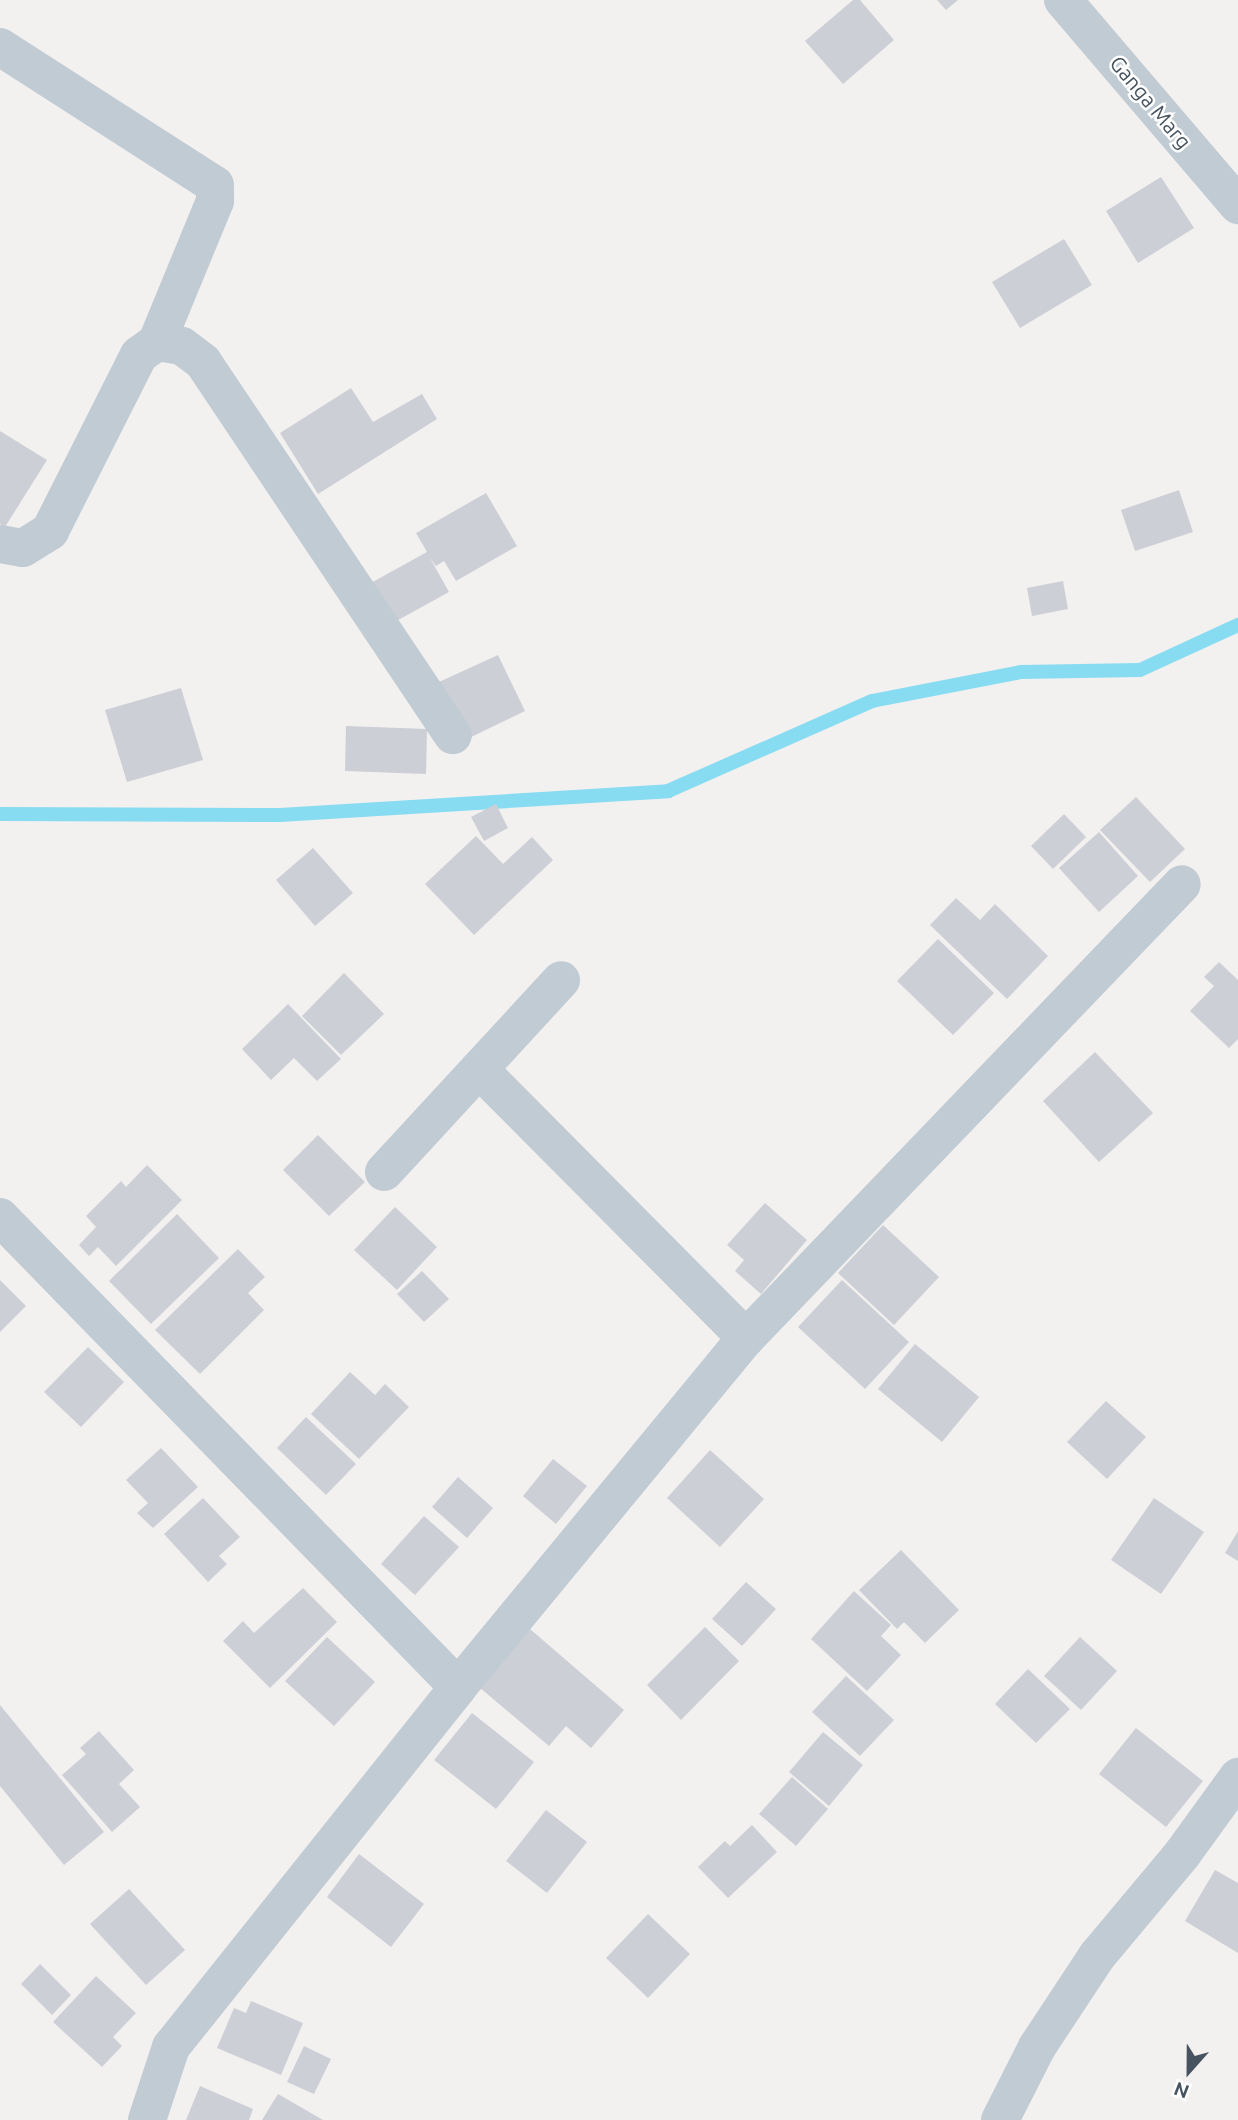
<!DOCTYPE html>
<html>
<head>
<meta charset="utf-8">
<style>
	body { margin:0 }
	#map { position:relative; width:1238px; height:2120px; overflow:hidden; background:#f3f0f0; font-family:Ubuntu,sans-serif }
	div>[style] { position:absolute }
	.stream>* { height:14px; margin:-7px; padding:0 7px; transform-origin:7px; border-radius:7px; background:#87dcf1 }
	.building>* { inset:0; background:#cccfd5 }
	.street>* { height:38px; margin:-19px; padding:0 19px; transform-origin:19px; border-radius:19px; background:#c0cbd3 }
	span { translate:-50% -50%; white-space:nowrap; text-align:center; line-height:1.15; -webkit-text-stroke:5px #fff; paint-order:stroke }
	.street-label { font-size:21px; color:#47545f }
	.north { position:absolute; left:1154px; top:2036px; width:70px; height:70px; -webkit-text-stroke:5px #fff; paint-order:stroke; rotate:201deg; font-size:19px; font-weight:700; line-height:28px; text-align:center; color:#47545f }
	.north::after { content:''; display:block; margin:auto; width:24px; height:32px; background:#47545f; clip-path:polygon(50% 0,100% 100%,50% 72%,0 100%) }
</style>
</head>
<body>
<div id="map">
	<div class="stream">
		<div style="left:0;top:814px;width:280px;rotate:0.2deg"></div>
		<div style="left:280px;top:815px;width:389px;rotate:-3.5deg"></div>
		<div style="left:668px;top:791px;width:223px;rotate:-23.8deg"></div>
		<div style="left:872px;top:701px;width:152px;rotate:-11deg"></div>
		<div style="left:1021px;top:672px;width:119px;rotate:-1deg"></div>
		<div style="left:1140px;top:670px;width:108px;rotate:-24.7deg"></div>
	</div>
	<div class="building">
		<div style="clip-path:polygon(853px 0,860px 0,894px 40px,843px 84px,805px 41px)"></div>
		<div style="clip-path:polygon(937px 0,958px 0,946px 10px)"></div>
		<div style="clip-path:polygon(1161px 177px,1194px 228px,1138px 263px,1106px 211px)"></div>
		<div style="clip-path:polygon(1064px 239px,1092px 285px,1020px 328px,992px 282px)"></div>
		<div style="clip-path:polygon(351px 388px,373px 422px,422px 394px,437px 419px,318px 494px,280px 433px)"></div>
		<div style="clip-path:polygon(0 431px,47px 460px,5px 527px,0 524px)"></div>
		<div style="clip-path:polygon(1179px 490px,1193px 532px,1135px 551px,1121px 510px)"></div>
		<div style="clip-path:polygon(486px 493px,517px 546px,456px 581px,444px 561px,436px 566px,430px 558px,449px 592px,391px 624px,369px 584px,427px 552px,416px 533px)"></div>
		<div style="clip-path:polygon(1063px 581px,1068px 609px,1032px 616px,1027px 588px)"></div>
		<div style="clip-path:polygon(498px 655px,525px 711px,467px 739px,439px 682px)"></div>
		<div style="clip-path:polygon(181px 688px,203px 760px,127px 782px,105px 710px)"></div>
		<div style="clip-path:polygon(346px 726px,427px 729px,426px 774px,345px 771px)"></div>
		<div style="clip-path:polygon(1136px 797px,1185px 849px,1150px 882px,1100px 830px)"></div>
		<div style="clip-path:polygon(496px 804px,508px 828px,484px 841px,471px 817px)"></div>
		<div style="clip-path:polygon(1064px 814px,1086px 837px,1053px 869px,1031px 846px)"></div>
		<div style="clip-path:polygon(1099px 832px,1138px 876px,1099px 912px,1059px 868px)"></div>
		<div style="clip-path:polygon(476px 836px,503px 864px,532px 837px,553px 860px,474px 935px,425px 884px)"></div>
		<div style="clip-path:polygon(313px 848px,353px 893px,315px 926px,276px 880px)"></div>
		<div style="clip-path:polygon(956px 898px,980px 920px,995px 904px,1048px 956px,1007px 999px,930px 925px)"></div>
		<div style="clip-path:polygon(938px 939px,994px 993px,953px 1035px,897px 981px)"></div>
		<div style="clip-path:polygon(1219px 962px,1238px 980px,1238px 1039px,1229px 1048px,1190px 1011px,1214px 986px,1204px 977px)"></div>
		<div style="clip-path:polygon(344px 973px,384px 1014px,341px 1055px,302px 1016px)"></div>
		<div style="clip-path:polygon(288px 1004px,341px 1059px,317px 1081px,294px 1058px,271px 1080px,242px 1049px)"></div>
		<div style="clip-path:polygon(1095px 1052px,1153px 1113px,1099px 1162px,1043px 1101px)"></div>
		<div style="clip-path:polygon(318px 1135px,365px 1182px,329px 1216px,283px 1170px)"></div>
		<div style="clip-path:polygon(147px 1165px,182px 1200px,116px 1266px,98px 1247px,89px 1256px,79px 1245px,96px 1227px,86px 1216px,121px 1181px,126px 1187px)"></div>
		<div style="clip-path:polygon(765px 1203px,807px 1240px,761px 1294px,735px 1271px,744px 1260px,727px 1245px)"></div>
		<div style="clip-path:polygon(395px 1207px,437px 1247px,397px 1290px,354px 1250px)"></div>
		<div style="clip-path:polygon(177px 1214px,219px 1258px,151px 1324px,109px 1281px)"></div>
		<div style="clip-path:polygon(883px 1225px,939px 1277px,894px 1325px,838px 1273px)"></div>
		<div style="clip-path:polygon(238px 1249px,265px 1277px,248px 1293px,264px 1310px,200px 1374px,155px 1330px)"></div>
		<div style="clip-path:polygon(422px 1271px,449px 1299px,424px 1322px,397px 1294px)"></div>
		<div style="clip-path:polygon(0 1280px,26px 1306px,0 1332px)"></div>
		<div style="clip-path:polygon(842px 1280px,909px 1342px,865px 1389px,798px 1327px)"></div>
		<div style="clip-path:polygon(915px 1344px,979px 1397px,942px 1442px,878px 1389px)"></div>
		<div style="clip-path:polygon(88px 1347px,124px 1382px,81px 1427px,44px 1392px)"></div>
		<div style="clip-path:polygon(350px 1372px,375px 1395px,385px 1384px,409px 1407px,359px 1459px,311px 1414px)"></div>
		<div style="clip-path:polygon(1106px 1401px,1146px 1437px,1107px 1479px,1067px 1442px)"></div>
		<div style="clip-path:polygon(306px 1417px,356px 1464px,326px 1495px,277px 1448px)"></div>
		<div style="clip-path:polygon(161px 1448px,198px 1487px,153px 1528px,137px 1513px,148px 1503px,126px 1480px)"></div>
		<div style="clip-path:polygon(710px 1450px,764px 1499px,720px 1547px,667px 1498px)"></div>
		<div style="clip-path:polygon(553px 1459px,587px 1486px,556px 1524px,523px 1496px)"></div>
		<div style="clip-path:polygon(458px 1477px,493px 1508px,467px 1538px,432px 1507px)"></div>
		<div style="clip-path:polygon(203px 1498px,240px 1537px,219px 1556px,227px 1564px,208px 1582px,164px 1534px)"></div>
		<div style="clip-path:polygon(1154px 1498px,1204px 1532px,1161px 1594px,1111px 1560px)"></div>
		<div style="clip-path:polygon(424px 1516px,459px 1547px,415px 1595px,381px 1564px)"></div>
		<div style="clip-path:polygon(1238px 1531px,1238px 1561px,1225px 1553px)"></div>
		<div style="clip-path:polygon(901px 1550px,959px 1610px,925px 1643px,904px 1622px,897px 1629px,859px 1590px)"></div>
		<div style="clip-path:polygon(746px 1582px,776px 1609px,742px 1646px,712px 1619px)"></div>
		<div style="clip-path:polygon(303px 1588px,337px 1622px,270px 1688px,223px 1641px,243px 1621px,254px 1633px)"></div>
		<div style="clip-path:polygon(854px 1591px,891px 1625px,881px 1636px,901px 1655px,867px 1691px,811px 1639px)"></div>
		<div style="clip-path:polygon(705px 1627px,739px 1661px,681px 1720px,647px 1685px)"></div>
		<div style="clip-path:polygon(530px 1629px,624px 1710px,591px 1748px,566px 1726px,549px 1746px,479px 1687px)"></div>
		<div style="clip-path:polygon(327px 1637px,375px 1682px,334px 1726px,285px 1681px)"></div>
		<div style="clip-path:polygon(1080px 1637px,1117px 1671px,1081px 1710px,1044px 1676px)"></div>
		<div style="clip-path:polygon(1028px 1669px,1070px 1709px,1036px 1743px,995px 1704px)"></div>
		<div style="clip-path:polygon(846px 1676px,894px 1720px,860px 1756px,812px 1712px)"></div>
		<div style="clip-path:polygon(0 1705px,104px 1832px,64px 1865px,0 1786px)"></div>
		<div style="clip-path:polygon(472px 1713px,534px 1762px,496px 1809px,434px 1760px)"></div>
		<div style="clip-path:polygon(1136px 1728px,1203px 1781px,1166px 1827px,1099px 1774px)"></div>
		<div style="clip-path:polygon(99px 1731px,134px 1770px,119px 1784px,140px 1807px,112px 1832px,62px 1775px,86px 1754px,80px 1748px)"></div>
		<div style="clip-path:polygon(823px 1732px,863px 1765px,829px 1806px,789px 1772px)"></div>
		<div style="clip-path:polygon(792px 1777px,828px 1809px,796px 1846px,759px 1814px)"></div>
		<div style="clip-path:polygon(546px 1810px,587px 1842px,547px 1893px,506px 1861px)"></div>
		<div style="clip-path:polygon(752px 1825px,777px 1852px,728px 1898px,698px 1867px,725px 1841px,730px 1846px)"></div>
		<div style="clip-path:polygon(359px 1854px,424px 1904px,391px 1947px,327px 1897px)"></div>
		<div style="clip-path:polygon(1215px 1870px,1238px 1883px,1238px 1953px,1185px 1921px)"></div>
		<div style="clip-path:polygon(129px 1889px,185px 1950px,146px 1985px,90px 1924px)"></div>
		<div style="clip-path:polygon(648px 1914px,690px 1954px,648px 1998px,606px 1958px)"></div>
		<div style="clip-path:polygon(40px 1964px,71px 1995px,52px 2015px,21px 1984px)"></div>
		<div style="clip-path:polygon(96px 1976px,136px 2013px,113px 2037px,122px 2046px,102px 2067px,53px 2022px)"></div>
		<div style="clip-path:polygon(251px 2001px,303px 2023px,281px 2075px,217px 2048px,234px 2008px,246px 2013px)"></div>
		<div style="clip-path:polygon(304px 2046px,331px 2059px,314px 2094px,287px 2082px)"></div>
		<div style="clip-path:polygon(200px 2086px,253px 2109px,249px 2120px,186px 2120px)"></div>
		<div style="clip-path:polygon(278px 2094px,323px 2120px,262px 2120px)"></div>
	</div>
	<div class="street">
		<div style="left:1063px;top:0;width:270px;rotate:49.5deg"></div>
		<div style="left:0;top:47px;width:255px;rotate:32.7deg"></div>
		<div style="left:215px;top:185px;width:16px;rotate:90deg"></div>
		<div style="left:215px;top:201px;width:152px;rotate:112.4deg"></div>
		<div style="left:0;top:544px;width:23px;rotate:10deg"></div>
		<div style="left:23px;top:548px;width:32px;rotate:-32deg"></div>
		<div style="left:50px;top:531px;width:197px;rotate:-63.2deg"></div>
		<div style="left:139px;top:355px;width:22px;rotate:-36deg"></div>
		<div style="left:157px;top:342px;width:25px;rotate:9deg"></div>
		<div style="left:182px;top:346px;width:26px;rotate:37deg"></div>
		<div style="left:203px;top:362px;width:449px;rotate:56.2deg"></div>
		<div style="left:479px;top:1069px;width:379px;rotate:45.2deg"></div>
		<div style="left:384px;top:1172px;width:261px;rotate:-47.3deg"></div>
		<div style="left:0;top:1217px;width:656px;rotate:45.74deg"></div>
		<div style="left:458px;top:1687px;width:452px;rotate:-50.5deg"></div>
		<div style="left:746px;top:1338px;width:629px;rotate:-46.16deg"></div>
		<div style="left:147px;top:2120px;width:77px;rotate:-71.8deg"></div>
		<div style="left:171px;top:2047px;width:460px;rotate:-51.4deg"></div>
		<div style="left:1000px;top:2120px;width:82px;rotate:-63.1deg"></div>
		<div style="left:1037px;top:2047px;width:109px;rotate:-56.6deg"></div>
		<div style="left:1097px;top:1956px;width:134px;rotate:-50.1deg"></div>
		<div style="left:1183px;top:1853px;width:94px;rotate:-54.1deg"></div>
	</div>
	<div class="street-label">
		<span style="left:1151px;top:102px;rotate:50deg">Ganga Marg</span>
	</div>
	<div class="north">N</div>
</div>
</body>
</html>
